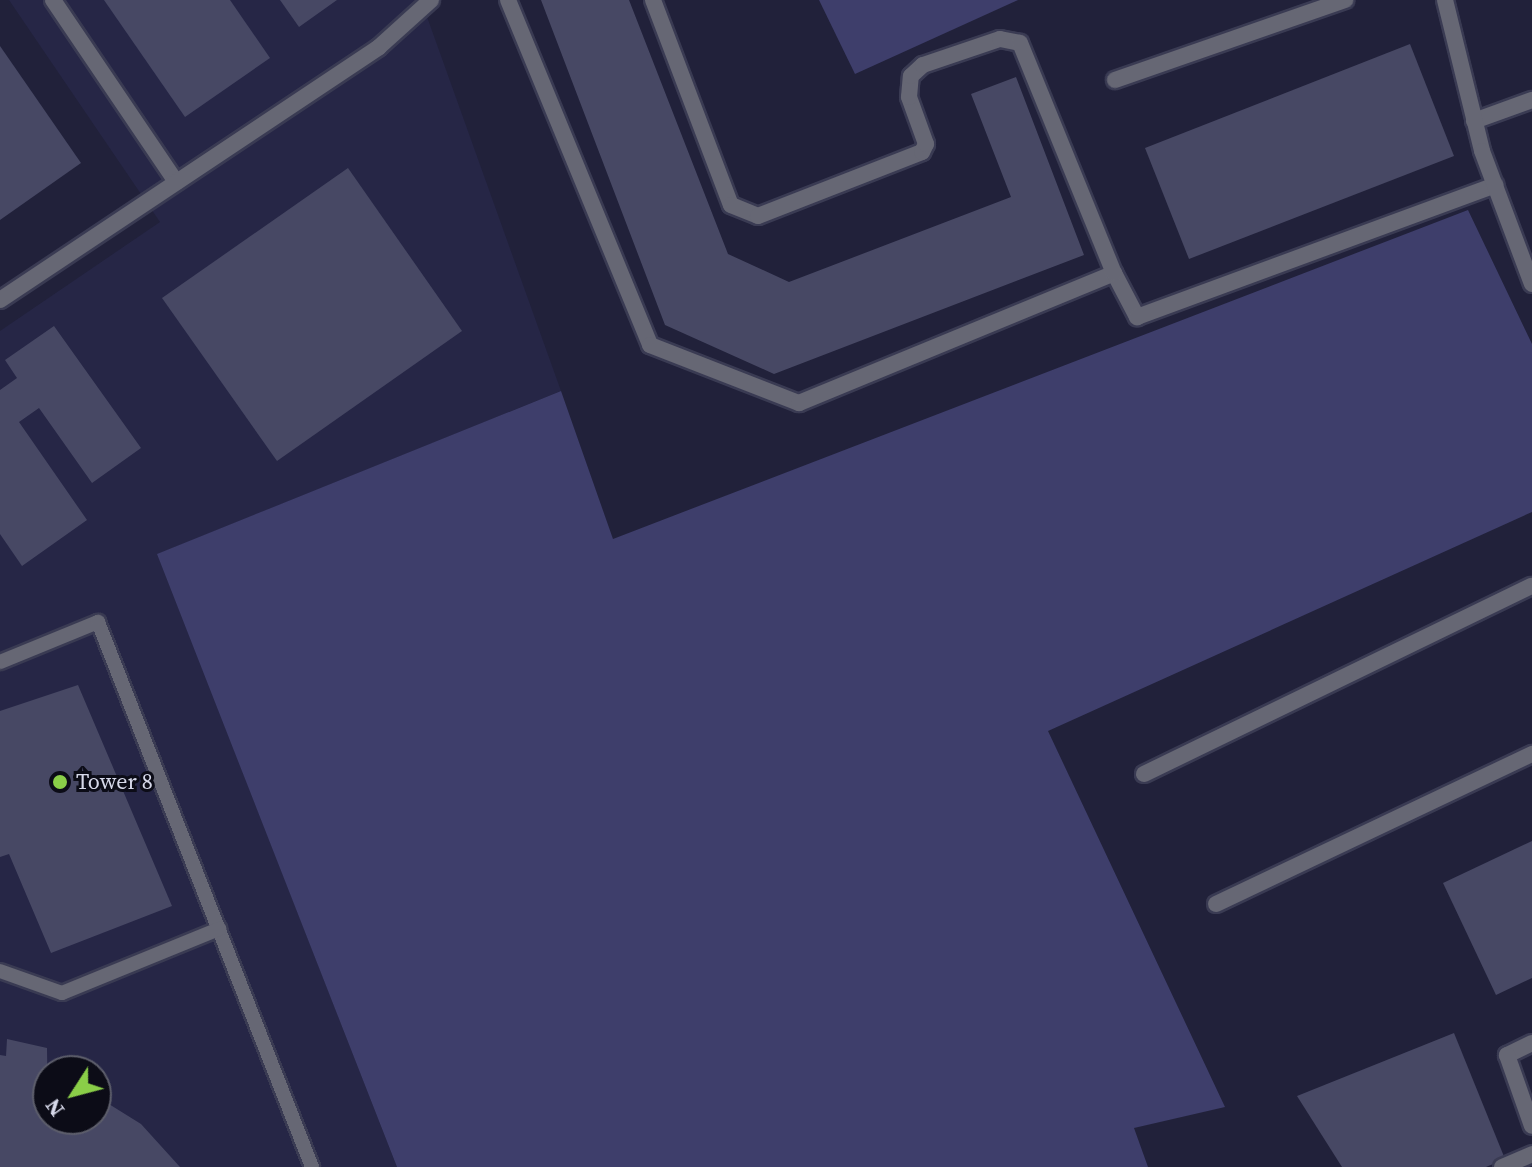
<!DOCTYPE html>
<html>
<head>
<meta charset="utf-8">
<style>
	body { margin:0 }
	#map { position:relative; width:1532px; height:1167px; overflow:hidden; background:#21213a; font-family:"Source Serif 4",serif }
	div>[style] { position:absolute }
	.built>* { inset:0; background:#262646 }
	.green>* { inset:0; background:#3e3e6b }
	.building>* { inset:0; background:#474864 }
	.roads { filter:drop-shadow(2px 0 #3a3b53) drop-shadow(-2px 0 #3a3b53) drop-shadow(0 2px #3a3b53) drop-shadow(0 -2px #3a3b53) }
	.service>* { height:14px; margin:-7px; padding:0 7px; transform-origin:7px; border-radius:7px; background:#666774 }
	.minor>* { height:16px; margin:-8px; padding:0 8px; transform-origin:8px; border-radius:8px; background:#666774 }
	.tertiary>* { height:16px; margin:-8px; padding:0 8px; transform-origin:8px; border-radius:8px; background:#666774 }
	.dots>* { width:22px; height:22px; translate:-50% -50%; box-sizing:border-box; border:4px solid #0c0c17; border-radius:50% }
	span { translate:-50% -50%; white-space:nowrap; text-align:center; line-height:1.15; -webkit-text-stroke:6px #0c0c17; paint-order:stroke }
	.poi-label { font-size:22px; color:#d7d9ea }
	.left { translate:0 -50%; text-align:left }
	.north { position:absolute; left:32px; top:1055px; width:80px; height:80px; box-sizing:border-box; background:#0c0c17; border:2px solid #5d5e6b; border-radius:50%; rotate:234deg; font-size:22px; font-weight:700; line-height:32px; text-align:center; color:#d7d9ea }
	.north::after { content:''; display:block; margin:auto; width:28px; height:36px; background:#8ace48; clip-path:polygon(50% 0,100% 100%,50% 72%,0 100%) }
</style>
</head>
<body>
<div id="map">
	<div class="built">
		<div style="clip-path:polygon(evenodd,9px 0,421px 0,561px 391px,158px 554px,397px 1167px,0 1167px,0 331px,160px 222px,9px 0,48px 1071px,96px 1071px,96px 1119px,48px 1119px,48px 1071px)"></div>
	</div>
	<div class="green">
		<div style="clip-path:polygon(819px 0,1018px 0,855px 74px)"></div>
		<div style="clip-path:polygon(1468px 210px,1532px 344px,1532px 512px,1048px 731px,1225px 1107px,1134px 1128px,1148px 1167px,397px 1167px,157px 554px,561px 391px,613px 539px)"></div>
	</div>
	<div class="building">
		<div style="clip-path:polygon(104px 0,230px 0,270px 58px,185px 117px)"></div>
		<div style="clip-path:polygon(280px 0,337px 0,299px 27px)"></div>
		<div style="clip-path:polygon(541px 0,629px 0,728px 254px,789px 282px,1011px 197px,971px 94px,1016px 77px,1084px 255px,774px 374px,665px 325px)"></div>
		<div style="clip-path:polygon(1410px 44px,1454px 156px,1189px 259px,1145px 148px)"></div>
		<div style="clip-path:polygon(0 46px,81px 163px,0 220px)"></div>
		<div style="clip-path:polygon(348px 168px,462px 331px,277px 461px,162px 298px)"></div>
		<div style="clip-path:polygon(54px 326px,141px 448px,92px 483px,39px 408px,19px 422px,87px 520px,22px 566px,0 534px,0 390px,17px 378px,5px 360px)"></div>
		<div style="clip-path:polygon(78px 685px,172px 906px,51px 953px,9px 854px,0 857px,0 711px)"></div>
		<div style="clip-path:polygon(1532px 841px,1532px 978px,1496px 995px,1443px 883px)"></div>
		<div style="clip-path:polygon(1454px 1033px,1505px 1159px,1486px 1167px,1342px 1167px,1297px 1096px)"></div>
		<div style="clip-path:polygon(7px 1039px,47px 1048px,48px 1119px,96px 1119px,96px 1096px,141px 1124px,180px 1167px,0 1167px,0 1055px,6px 1056px)"></div>
	</div>
	<div class="roads">
		<div class="service">
			<div style="left:0;top:662px;width:106px;rotate:-22.2deg"></div>
			<div style="left:98px;top:622px;width:586px;rotate:68.56deg"></div>
			<div style="left:0;top:971px;width:66px;rotate:19.5deg"></div>
			<div style="left:62px;top:993px;width:170px;rotate:-22.2deg"></div>
		</div>
		<div class="minor">
			<div style="left:53px;top:0;width:220px;rotate:55.9deg"></div>
			<div style="left:508px;top:0;width:373px;rotate:67.6deg"></div>
			<div style="left:650px;top:345px;width:160px;rotate:21.3deg"></div>
			<div style="left:799px;top:403px;width:341px;rotate:-22.4deg"></div>
			<div style="left:1114px;top:273px;width:50px;rotate:62.4deg"></div>
			<div style="left:1137px;top:317px;width:382px;rotate:-20.2deg"></div>
			<div style="left:653px;top:0;width:219px;rotate:69.2deg"></div>
			<div style="left:731px;top:205px;width:29px;rotate:22deg"></div>
			<div style="left:758px;top:216px;width:176px;rotate:-21.3deg"></div>
			<div style="left:922px;top:152px;width:9px;rotate:-63deg"></div>
			<div style="left:926px;top:144px;width:50px;rotate:-109.9deg"></div>
			<div style="left:909px;top:97px;width:21px;rotate:-85deg"></div>
			<div style="left:911px;top:76px;width:16px;rotate:-43deg"></div>
			<div style="left:923px;top:65px;width:81px;rotate:-18.7deg"></div>
			<div style="left:1000px;top:39px;width:20px;rotate:11deg"></div>
			<div style="left:1020px;top:43px;width:248px;rotate:67.8deg"></div>
			<div style="left:1115px;top:80px;width:244px;rotate:-19.2deg"></div>
			<div style="left:1474px;top:121px;width:62px;rotate:-19.9deg"></div>
			<div style="left:0;top:300px;width:456px;rotate:-33.7deg"></div>
			<div style="left:379px;top:47px;width:70px;rotate:-42.1deg"></div>
			<div style="left:1144px;top:774px;width:431px;rotate:-25.9deg"></div>
			<div style="left:1216px;top:904px;width:350px;rotate:-25.4deg"></div>
			<div style="left:1532px;top:1043px;width:28px;rotate:154deg"></div>
			<div style="left:1507px;top:1055px;width:75px;rotate:70.6deg"></div>
			<div style="left:1502px;top:1167px;width:33px;rotate:-23deg"></div>
		</div>
		<div class="tertiary">
			<div style="left:1445px;top:0;width:155px;rotate:76.2deg"></div>
			<div style="left:1482px;top:151px;width:142px;rotate:69.4deg"></div>
		</div>
	</div>
	<div class="dots">
		<div style="left:60px;top:782px;background:#8ace48"></div>
	</div>
	<div class="poi-label">
		<span class="left" style="left:76px;top:782px">Tower 8</span>
	</div>
	<div class="north">N</div>
</div>
</body>
</html>
